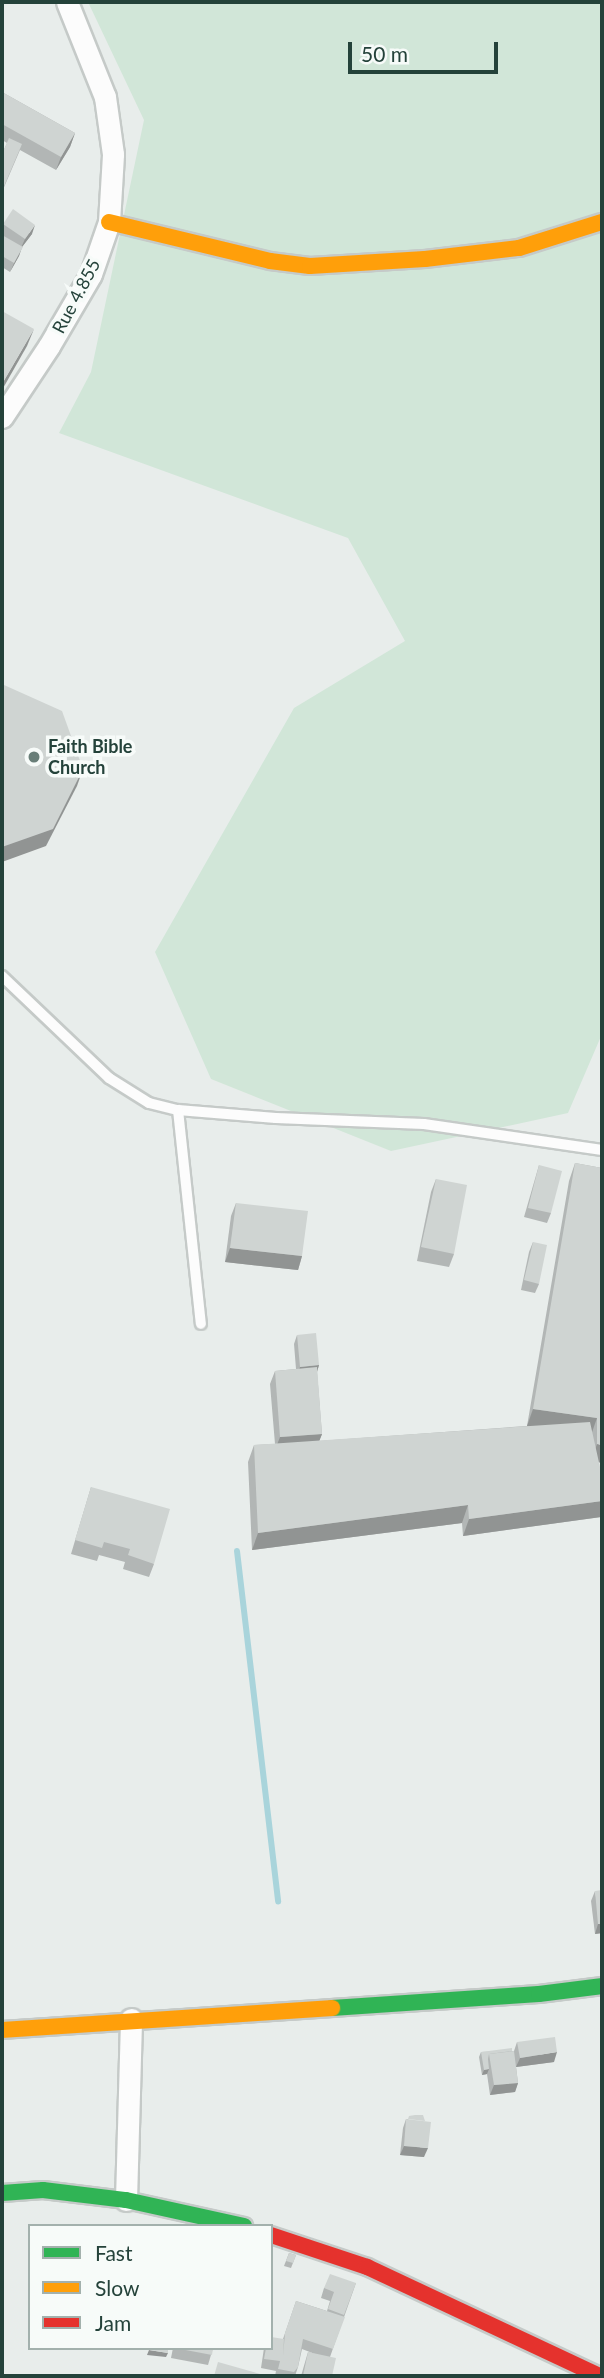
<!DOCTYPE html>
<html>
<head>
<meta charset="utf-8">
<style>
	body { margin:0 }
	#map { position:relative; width:604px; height:2378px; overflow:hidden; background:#e8edeb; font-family:Lato,sans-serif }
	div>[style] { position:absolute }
	.green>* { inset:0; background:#d1e6d8 }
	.stream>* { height:6px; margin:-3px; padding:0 3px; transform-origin:3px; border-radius:3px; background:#a9d4db }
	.roads { filter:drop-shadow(2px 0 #c5cac8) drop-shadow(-2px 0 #c5cac8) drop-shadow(0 2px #c5cac8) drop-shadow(0 -2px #c5cac8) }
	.lane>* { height:10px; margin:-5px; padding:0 5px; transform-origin:5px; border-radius:5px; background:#fcfcfc }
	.street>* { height:21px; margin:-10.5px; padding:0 10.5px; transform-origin:10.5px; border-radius:10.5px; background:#fcfcfc }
	.fast>* { height:16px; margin:-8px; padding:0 8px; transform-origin:8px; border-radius:8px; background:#30b455 }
	.slow>* { height:16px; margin:-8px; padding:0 8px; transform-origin:8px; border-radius:8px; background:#ff9f0a }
	.jam>* { height:16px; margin:-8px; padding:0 8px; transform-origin:8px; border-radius:8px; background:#e5322d }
	.wall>* { inset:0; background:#b2b6b5 }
	.shaded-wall>* { inset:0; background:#919493 }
	.building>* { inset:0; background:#cfd4d2 }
	.dots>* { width:19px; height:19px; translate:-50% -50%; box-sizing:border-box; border:4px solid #f7fbf9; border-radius:50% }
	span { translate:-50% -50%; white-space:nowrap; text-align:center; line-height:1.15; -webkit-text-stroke:7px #f7fbf9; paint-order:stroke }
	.street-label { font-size:18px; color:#24423a }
	.poi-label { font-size:18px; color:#24423a; font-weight:700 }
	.left { translate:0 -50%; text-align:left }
	.frame { position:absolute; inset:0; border:4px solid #24423a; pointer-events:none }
	.legend { position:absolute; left:28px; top:2224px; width:245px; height:126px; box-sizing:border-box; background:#f7fbf9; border:2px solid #a3b1ad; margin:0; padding:9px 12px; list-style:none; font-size:21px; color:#24423a }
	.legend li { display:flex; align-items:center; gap:14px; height:35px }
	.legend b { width:35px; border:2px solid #a3b1ad }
	.scale { position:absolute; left:348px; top:42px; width:150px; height:32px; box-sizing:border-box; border:4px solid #24423a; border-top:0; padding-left:9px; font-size:21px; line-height:24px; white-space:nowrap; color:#24423a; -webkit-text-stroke:5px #f7fbf9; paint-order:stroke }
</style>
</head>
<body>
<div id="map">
	<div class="green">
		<div style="clip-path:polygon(88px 2px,602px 2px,602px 1034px,568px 1113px,391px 1151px,211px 1079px,155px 952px,294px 708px,405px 641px,348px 538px,59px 433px,91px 372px,144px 120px)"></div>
	</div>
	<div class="stream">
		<div style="left:237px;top:1551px;width:353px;rotate:83.3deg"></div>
	</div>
	<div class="roads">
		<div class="lane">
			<div style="left:2px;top:976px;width:148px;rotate:43.6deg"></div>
			<div style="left:109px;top:1078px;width:47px;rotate:32deg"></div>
			<div style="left:149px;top:1103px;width:30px;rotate:14deg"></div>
			<div style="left:178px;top:1110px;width:98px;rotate:4.7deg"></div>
			<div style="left:276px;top:1118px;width:148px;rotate:2.3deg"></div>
			<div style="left:424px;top:1124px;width:180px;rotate:8.3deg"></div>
			<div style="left:178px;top:1110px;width:215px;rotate:83.9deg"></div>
		</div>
		<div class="street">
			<div style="left:2px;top:417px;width:85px;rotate:-56.5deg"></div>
			<div style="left:49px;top:346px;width:83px;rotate:-59.7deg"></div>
			<div style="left:91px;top:274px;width:55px;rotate:-70.9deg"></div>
			<div style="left:109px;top:222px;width:68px;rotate:-86.6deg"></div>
			<div style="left:113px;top:154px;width:58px;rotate:-98deg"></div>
			<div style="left:105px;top:97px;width:102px;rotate:-111.8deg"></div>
			<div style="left:126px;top:2200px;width:181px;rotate:-88.4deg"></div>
		</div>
		<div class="fast">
			<div style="left:332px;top:2008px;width:207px;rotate:-3.9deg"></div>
			<div style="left:539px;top:1994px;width:64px;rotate:-7.2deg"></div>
			<div style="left:2px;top:2193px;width:41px;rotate:-4.2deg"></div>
			<div style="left:43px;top:2190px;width:84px;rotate:6.9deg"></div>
			<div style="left:126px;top:2200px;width:121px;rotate:12.4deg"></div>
		</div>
		<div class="slow">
			<div style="left:109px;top:222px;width:166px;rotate:13.6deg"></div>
			<div style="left:270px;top:261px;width:40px;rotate:7.1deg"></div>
			<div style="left:310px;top:266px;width:115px;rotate:-3.5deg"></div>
			<div style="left:425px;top:259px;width:95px;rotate:-6.7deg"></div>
			<div style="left:519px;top:248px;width:87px;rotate:-17.4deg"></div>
			<div style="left:2px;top:2030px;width:331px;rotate:-3.8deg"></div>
		</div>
		<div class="jam">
			<div style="left:271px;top:2235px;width:101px;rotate:18.4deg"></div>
			<div style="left:367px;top:2267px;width:257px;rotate:25.1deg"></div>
		</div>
	</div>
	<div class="wall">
		<div style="clip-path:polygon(2px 92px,75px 133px,70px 147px,56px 170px,20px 150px,2px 192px,2px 154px,7px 143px,2px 140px)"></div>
		<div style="clip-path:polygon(3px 224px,32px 234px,22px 247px,19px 256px,10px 272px,2px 267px,2px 235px,7px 238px,2px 235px)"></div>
		<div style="clip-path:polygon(575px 1163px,602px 1168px,599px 1462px,601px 1517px,463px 1536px,462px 1523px,252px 1550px,248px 1462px,254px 1445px,275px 1444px,270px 1384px,275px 1371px,296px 1369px,294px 1344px,297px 1335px,319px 1365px,317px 1372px,322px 1434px,319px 1441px,527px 1426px,569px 1181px)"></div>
		<div style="clip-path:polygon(539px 1165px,551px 1213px,547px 1223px,524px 1217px)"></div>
		<div style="clip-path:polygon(436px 1179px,454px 1254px,449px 1267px,417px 1261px,431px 1192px)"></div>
		<div style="clip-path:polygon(236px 1203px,302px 1256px,298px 1270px,225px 1262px,231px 1216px)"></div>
		<div style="clip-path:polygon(533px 1242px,539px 1284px,535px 1293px,521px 1290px,529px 1252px)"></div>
		<div style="clip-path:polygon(91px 1487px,154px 1564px,149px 1577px,123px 1569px,125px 1562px,99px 1555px,97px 1561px,71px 1554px)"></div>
		<div style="clip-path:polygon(595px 1891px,602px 1933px,595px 1934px,591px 1901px)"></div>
		<div style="clip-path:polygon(517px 2042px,554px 2062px,516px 2067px,518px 2083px,515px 2092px,490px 2095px,487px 2074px,482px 2075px,479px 2057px,481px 2052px,514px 2051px)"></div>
		<div style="clip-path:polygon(406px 2119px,408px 2119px,424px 2157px,400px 2155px,403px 2128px)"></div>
		<div style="clip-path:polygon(289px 2253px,296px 2255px,291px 2268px,284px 2266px)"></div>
		<div style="clip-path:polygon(356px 2283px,330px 2357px,332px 2376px,301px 2376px,308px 2352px,315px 2354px,302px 2349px,298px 2367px,295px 2376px,275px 2376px,276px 2371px,261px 2368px,264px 2348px,271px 2348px,283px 2339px,296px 2301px,327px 2311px,330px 2301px,321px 2298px,324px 2288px)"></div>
		<div style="clip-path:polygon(173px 2348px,213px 2348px,208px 2365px,171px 2358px)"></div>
	</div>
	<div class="shaded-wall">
		<div style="clip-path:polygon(75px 133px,70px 147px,56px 170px,61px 157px)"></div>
		<div style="clip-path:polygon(35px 225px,32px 234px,22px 247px,19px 256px,10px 272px,25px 239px)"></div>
		<div style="clip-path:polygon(34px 329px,27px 346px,2px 390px,2px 384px)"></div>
		<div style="clip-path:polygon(83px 769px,77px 786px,46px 846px,2px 862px,2px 847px)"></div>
		<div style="clip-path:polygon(230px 1248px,302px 1256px,298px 1270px,225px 1262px)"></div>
		<div style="clip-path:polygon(319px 1365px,316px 1375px,297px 1376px,300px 1367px)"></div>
		<div style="clip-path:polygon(533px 1409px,597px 1418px,591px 1435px,527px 1426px)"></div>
		<div style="clip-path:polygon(322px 1434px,317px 1447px,275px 1450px,280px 1437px)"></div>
		<div style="clip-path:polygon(597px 1444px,602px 1445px,602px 1463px,591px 1461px)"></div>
		<div style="clip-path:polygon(602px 1501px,601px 1517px,463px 1536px,469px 1519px)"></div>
		<div style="clip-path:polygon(468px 1505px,462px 1523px,252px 1550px,258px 1533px)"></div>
		<div style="clip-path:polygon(598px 1924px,602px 1924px,602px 1933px,595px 1934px)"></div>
		<div style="clip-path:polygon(557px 2052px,554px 2062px,516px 2067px,520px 2058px)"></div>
		<div style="clip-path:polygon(489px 2069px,487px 2074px,482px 2075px,484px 2070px)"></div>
		<div style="clip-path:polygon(518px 2083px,515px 2092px,490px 2095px,494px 2085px)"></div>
		<div style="clip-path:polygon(404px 2146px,428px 2148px,424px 2157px,400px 2155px)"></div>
		<div style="clip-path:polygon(149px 2350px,168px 2353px,166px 2357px,147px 2355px)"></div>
	</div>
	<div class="building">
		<div style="clip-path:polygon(2px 92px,75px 133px,61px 157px,2px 124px)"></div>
		<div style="clip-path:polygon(9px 138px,22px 144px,2px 191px,2px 154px)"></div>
		<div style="clip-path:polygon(13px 209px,35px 225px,25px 239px,3px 224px)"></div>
		<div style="clip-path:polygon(2px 235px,23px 247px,14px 263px,2px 256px)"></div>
		<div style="clip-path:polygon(2px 311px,34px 329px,2px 384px)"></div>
		<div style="clip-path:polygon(4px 685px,62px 711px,83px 769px,53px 829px,2px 847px,2px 686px)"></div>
		<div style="clip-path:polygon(575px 1163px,602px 1168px,602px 1445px,597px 1444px,597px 1418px,533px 1409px)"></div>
		<div style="clip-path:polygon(539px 1165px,562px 1171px,551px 1213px,528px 1208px)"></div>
		<div style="clip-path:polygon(436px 1179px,467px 1185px,454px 1254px,421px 1247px)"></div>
		<div style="clip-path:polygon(236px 1203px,308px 1211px,302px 1256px,230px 1248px)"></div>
		<div style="clip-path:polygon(533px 1242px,547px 1245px,539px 1284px,524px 1280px)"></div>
		<div style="clip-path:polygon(316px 1333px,319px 1365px,300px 1367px,297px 1335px)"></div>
		<div style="clip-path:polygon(317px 1367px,322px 1434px,280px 1437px,275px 1371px)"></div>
		<div style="clip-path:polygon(590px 1422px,602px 1476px,602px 1501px,469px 1519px,468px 1505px,258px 1533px,254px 1445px)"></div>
		<div style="clip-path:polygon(91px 1487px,170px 1509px,154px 1564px,128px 1555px,130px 1549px,104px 1542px,102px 1548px,75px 1540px)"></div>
		<div style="clip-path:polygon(602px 1890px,602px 1924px,598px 1924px,595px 1891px)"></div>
		<div style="clip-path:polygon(555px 2037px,557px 2052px,520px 2058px,517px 2042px)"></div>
		<div style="clip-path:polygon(512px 2048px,512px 2051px,489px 2054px,488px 2059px,489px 2069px,484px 2070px,481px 2052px)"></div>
		<div style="clip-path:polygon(514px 2051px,518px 2083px,494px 2085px,489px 2054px)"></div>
		<div style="clip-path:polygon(415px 2115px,423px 2115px,425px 2121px,408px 2119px,409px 2116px)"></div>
		<div style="clip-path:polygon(406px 2119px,431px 2122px,428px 2148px,404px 2146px)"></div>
		<div style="clip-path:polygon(289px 2253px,296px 2255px,293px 2263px,286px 2261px)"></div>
		<div style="clip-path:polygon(330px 2274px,356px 2283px,344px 2315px,328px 2309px,334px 2292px,324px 2288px)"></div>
		<div style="clip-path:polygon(296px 2301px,345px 2317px,333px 2349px,303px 2339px,298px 2367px,294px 2372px,278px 2369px,280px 2361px,264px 2359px,266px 2348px,271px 2348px,271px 2337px,284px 2339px,283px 2356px,285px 2333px)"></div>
		<div style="clip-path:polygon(149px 2348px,168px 2348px,168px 2353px,149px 2350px)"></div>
		<div style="clip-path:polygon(175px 2348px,213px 2348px,212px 2355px)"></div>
		<div style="clip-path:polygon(308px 2352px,336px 2358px,332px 2376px,303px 2376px)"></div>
		<div style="clip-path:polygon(218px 2362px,260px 2374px,259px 2376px,214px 2376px)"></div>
	</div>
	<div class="dots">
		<div style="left:34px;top:757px;background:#697e78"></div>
	</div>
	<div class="street-label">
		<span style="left:76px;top:296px;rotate:-62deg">Rue 4.855</span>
	</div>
	<div class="poi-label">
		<span class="left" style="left:48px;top:757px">Faith Bible<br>Church</span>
	</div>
	<div class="frame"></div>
	<ul class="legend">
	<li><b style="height:9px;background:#30b455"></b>Fast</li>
	<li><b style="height:9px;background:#ff9f0a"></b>Slow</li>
	<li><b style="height:9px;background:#e5322d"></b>Jam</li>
	</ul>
	<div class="scale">50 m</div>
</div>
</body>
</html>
